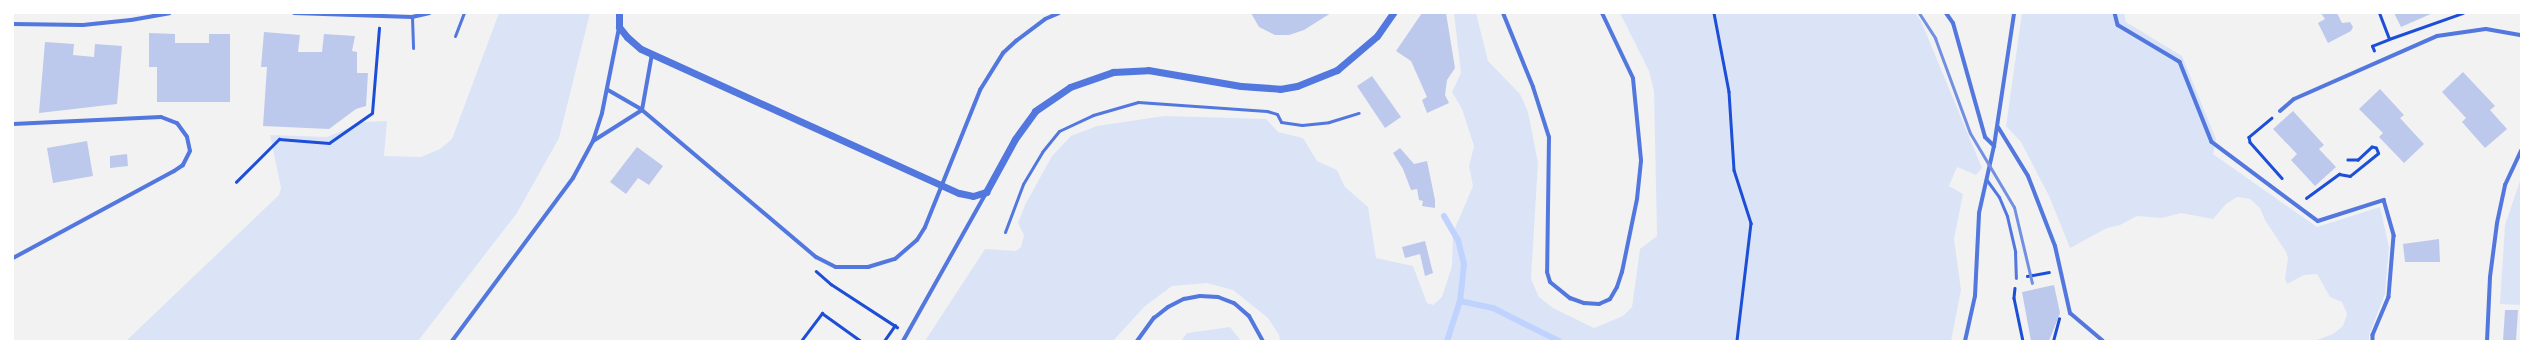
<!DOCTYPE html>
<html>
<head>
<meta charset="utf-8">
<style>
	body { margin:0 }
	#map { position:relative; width:2534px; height:354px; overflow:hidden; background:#f2f2f2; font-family:"Open Sans",sans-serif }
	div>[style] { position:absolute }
	.green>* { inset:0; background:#dbe4f7 }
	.stream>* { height:6px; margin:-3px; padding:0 3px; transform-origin:3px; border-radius:3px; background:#bfd3fe }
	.building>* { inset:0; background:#bdc9ec }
	.path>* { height:2.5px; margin:-1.25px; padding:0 1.25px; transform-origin:1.25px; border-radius:1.25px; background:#1d4ed8 }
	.service>* { height:3px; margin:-1.5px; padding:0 1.5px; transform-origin:1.5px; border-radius:1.5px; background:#5277de }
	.pedestrian>* { height:3.5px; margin:-1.75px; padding:0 1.75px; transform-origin:1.75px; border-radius:1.75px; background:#5277de }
	.minor>* { height:4px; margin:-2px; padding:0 2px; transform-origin:2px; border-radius:2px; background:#5277de }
	.tertiary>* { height:7px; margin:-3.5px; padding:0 3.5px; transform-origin:3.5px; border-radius:3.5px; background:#5277de }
	.rail>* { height:3px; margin:-1.5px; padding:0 1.5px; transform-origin:1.5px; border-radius:1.5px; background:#7290e2 }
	span { translate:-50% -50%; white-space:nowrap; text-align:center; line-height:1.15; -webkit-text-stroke:3px #fff; paint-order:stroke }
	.frame { position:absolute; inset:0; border:14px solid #fff; pointer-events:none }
</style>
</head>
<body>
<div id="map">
	<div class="green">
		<div style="clip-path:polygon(499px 13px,590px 13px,559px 138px,517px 213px,418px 341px,126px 341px,279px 195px,281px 188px,270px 135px,327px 137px,363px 122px,387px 121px,384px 156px,421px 157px,440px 149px,452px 139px)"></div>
		<div style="clip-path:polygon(1454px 13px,1476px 13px,1488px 61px,1520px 94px,1528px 112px,1538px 163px,1531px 279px,1539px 297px,1553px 308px,1594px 328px,1623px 316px,1632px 307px,1640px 249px,1657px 236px,1654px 91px,1649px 71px,1620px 13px,1915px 13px,1921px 21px,1982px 168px,1976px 175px,1957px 167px,1949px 186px,1963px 194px,1954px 239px,1961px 290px,1951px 341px,1280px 341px,1279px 335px,1268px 318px,1233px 290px,1207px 283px,1172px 286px,1145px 306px,1113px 341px,925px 341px,985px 249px,1016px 251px,1021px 247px,1024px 235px,1018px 223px,1025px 205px,1052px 156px,1071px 136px,1097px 126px,1164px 116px,1266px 119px,1278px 132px,1303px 138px,1317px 161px,1337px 170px,1345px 187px,1368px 207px,1376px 258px,1413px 266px,1427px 303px,1433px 305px,1442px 297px,1452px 266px,1453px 233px,1473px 186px,1469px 166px,1474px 146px,1462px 109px,1452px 92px,1461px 73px)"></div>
		<div style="clip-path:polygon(2022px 13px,2124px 13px,2126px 22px,2182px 56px,2216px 139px,2213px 154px,2317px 227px,2380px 207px,2389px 247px,2385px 294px,2369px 335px,2369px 341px,2314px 341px,2333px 334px,2343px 326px,2347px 314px,2342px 302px,2330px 297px,2317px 274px,2304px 275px,2287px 284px,2285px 278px,2288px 258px,2286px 252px,2265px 220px,2260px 208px,2250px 199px,2237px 197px,2226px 204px,2213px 219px,2181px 213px,2162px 218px,2137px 216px,2120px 225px,2107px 228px,2070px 248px,2049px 196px,2021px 142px,2006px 126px)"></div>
		<div style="clip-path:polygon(2521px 178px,2521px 305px,2500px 304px,2505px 225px)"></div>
		<div style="clip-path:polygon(1230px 327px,1241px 341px,1181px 341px,1187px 333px)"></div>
	</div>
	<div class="stream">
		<div style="left:1444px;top:216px;width:28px;rotate:60deg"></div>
		<div style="left:1458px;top:240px;width:25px;rotate:76deg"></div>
		<div style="left:1464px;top:264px;width:37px;rotate:96deg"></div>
		<div style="left:1460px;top:301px;width:42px;rotate:108deg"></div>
		<div style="left:1460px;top:301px;width:34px;rotate:12deg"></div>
		<div style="left:1493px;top:308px;width:74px;rotate:26.6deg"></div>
	</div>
	<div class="building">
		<div style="clip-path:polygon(1251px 13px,1331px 13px,1304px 30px,1289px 35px,1275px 35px,1259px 27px)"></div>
		<div style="clip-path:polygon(1422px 13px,1446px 13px,1455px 68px,1447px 80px,1445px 95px,1449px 103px,1427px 113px,1422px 100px,1427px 97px,1411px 61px,1396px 51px)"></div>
		<div style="clip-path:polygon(2321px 13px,2337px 13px,2342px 23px,2350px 22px,2353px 27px,2351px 31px,2328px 43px,2318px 23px,2325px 19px)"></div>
		<div style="clip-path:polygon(2394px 13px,2433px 13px,2401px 27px)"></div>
		<div style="clip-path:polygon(264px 32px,300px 35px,298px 52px,322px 52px,324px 34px,355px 36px,352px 51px,357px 52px,357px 73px,368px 73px,366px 106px,356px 109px,329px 129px,263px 126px,267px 67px,261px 67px)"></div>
		<div style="clip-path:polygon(149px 33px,175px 34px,175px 43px,209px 43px,209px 34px,230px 34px,230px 102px,157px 102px,157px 67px,149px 67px)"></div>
		<div style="clip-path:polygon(45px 42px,74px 44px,73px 55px,94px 57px,95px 44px,122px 46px,117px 104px,39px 113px)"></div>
		<div style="clip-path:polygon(2463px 72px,2495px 106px,2490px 110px,2507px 129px,2485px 148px,2462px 122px,2466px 118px,2442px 92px)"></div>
		<div style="clip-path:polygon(1372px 76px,1401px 117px,1385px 128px,1357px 86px)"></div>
		<div style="clip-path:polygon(2380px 89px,2404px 115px,2400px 118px,2424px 144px,2404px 163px,2379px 137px,2383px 133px,2359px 109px)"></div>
		<div style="clip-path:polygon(2293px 111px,2324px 145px,2319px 149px,2336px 167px,2315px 186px,2291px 160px,2297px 154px,2273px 129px)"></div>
		<div style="clip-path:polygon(87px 141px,93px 176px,53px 183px,47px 148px)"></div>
		<div style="clip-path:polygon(637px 147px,663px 166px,649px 185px,638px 178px,626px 194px,610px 182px)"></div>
		<div style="clip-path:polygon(1400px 148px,1414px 164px,1427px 161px,1435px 200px,1435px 208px,1422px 206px,1423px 201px,1419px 200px,1417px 189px,1411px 190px,1403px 169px,1393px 153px)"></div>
		<div style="clip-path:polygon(127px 154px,128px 166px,110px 168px,110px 156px)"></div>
		<div style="clip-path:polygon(2439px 239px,2440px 262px,2405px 262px,2403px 244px)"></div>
		<div style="clip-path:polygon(1425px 241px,1433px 273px,1425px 276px,1420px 254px,1405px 258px,1402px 247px)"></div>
		<div style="clip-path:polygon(2054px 285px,2060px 313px,2049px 341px,2031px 341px,2022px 292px)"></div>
		<div style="clip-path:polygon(2505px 310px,2518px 310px,2516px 341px,2503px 341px)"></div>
	</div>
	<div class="path">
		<div style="left:1714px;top:13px;width:80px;rotate:79.2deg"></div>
		<div style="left:1729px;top:92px;width:78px;rotate:86.3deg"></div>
		<div style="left:1734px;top:170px;width:56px;rotate:72.2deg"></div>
		<div style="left:1751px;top:223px;width:119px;rotate:96.8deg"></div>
		<div style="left:2389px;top:39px;width:78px;rotate:-19.4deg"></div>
		<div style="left:2374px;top:51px;width:5px;rotate:-112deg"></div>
		<div style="left:2372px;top:46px;width:18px;rotate:-22deg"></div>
		<div style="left:2389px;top:39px;width:28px;rotate:-111deg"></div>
		<div style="left:2272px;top:118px;width:30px;rotate:140deg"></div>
		<div style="left:2249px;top:137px;width:5px;rotate:79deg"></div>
		<div style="left:2250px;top:142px;width:48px;rotate:48.4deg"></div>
		<div style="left:236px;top:182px;width:61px;rotate:-45deg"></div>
		<div style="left:279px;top:139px;width:50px;rotate:4.6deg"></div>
		<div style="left:329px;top:143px;width:52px;rotate:-34.9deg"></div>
		<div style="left:372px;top:113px;width:85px;rotate:-85.3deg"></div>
		<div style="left:2306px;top:198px;width:41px;rotate:-36deg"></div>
		<div style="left:2339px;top:174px;width:11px;rotate:10deg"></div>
		<div style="left:2350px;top:176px;width:36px;rotate:-39deg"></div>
		<div style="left:2378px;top:153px;width:5px;rotate:-112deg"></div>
		<div style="left:2376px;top:148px;width:4px;rotate:-166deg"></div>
		<div style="left:2372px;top:147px;width:19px;rotate:137deg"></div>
		<div style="left:2358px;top:160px;width:10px;rotate:180deg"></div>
		<div style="left:816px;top:271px;width:20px;rotate:41deg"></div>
		<div style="left:831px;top:284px;width:79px;rotate:33.1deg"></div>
		<div style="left:2027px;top:276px;width:22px;rotate:-10deg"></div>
		<div style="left:2015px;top:288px;width:10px;rotate:96deg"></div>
		<div style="left:2014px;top:298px;width:44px;rotate:78.2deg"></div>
		<div style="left:801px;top:341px;width:35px;rotate:-53deg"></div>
		<div style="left:822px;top:313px;width:48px;rotate:35.7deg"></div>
		<div style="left:884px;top:341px;width:19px;rotate:-55deg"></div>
		<div style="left:2053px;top:341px;width:23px;rotate:-75deg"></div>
	</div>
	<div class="service">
		<div style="left:412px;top:17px;width:31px;rotate:88deg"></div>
		<div style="left:455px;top:36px;width:25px;rotate:-69deg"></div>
		<div style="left:1986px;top:179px;width:22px;rotate:54deg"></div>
		<div style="left:1999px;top:197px;width:21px;rotate:67deg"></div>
		<div style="left:2007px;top:216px;width:37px;rotate:77deg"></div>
		<div style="left:2015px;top:252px;width:26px;rotate:88deg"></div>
		<div style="left:1005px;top:232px;width:51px;rotate:-69.4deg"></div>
		<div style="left:1023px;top:184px;width:37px;rotate:-59deg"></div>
		<div style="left:1042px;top:152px;width:27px;rotate:-51deg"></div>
		<div style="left:1059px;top:131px;width:38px;rotate:-25deg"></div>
		<div style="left:1093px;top:115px;width:47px;rotate:-16.1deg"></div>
		<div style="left:1138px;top:102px;width:129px;rotate:4deg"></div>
		<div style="left:1267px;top:111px;width:10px;rotate:17deg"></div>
		<div style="left:1277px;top:114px;width:9px;rotate:63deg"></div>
		<div style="left:1281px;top:122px;width:21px;rotate:8deg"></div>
		<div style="left:1302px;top:125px;width:27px;rotate:-6deg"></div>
		<div style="left:1329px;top:122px;width:31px;rotate:-17deg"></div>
	</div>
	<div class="pedestrian">
		<div style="left:2115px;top:13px;width:12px;rotate:76deg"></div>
		<div style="left:2118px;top:25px;width:72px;rotate:30.8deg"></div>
		<div style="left:2180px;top:62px;width:86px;rotate:68.2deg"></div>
		<div style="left:2212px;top:142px;width:132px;rotate:36.7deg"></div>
		<div style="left:2318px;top:221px;width:69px;rotate:-17.7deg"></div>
		<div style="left:2384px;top:200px;width:37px;rotate:74deg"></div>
		<div style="left:2394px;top:236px;width:61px;rotate:94.7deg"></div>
		<div style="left:2389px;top:297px;width:41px;rotate:112.8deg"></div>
		<div style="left:2373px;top:335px;width:6px;rotate:90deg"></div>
	</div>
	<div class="minor">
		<div style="left:294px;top:13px;width:118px;rotate:1.9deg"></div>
		<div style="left:412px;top:17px;width:18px;rotate:-13deg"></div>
		<div style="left:1503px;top:13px;width:80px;rotate:67.9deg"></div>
		<div style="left:1533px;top:87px;width:52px;rotate:72.3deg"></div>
		<div style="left:1549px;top:137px;width:135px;rotate:90.8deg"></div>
		<div style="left:1547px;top:272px;width:10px;rotate:73deg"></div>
		<div style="left:1550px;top:282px;width:26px;rotate:39deg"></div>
		<div style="left:1570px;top:298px;width:15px;rotate:20deg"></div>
		<div style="left:1584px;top:303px;width:15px;rotate:4deg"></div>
		<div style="left:1599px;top:304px;width:12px;rotate:-24deg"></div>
		<div style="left:1610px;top:299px;width:14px;rotate:-60deg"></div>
		<div style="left:1617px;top:287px;width:16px;rotate:-72deg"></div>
		<div style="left:1622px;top:272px;width:75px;rotate:-78.4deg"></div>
		<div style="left:1637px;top:199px;width:39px;rotate:-84deg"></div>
		<div style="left:1641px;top:160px;width:82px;rotate:-95.6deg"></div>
		<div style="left:1633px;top:78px;width:72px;rotate:-115.5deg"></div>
		<div style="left:1946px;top:13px;width:12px;rotate:55deg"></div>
		<div style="left:1953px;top:23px;width:118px;rotate:74.3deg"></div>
		<div style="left:1985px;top:137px;width:13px;rotate:45deg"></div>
		<div style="left:13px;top:24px;width:70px;rotate:0.8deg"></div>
		<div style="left:83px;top:25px;width:48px;rotate:-5.9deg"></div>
		<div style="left:131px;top:20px;width:39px;rotate:-10deg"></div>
		<div style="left:608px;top:90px;width:39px;rotate:30deg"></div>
		<div style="left:642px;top:110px;width:228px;rotate:40.2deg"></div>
		<div style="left:816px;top:257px;width:22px;rotate:27deg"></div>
		<div style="left:836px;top:267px;width:32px"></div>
		<div style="left:868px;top:267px;width:28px;rotate:-17deg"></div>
		<div style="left:895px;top:259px;width:29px;rotate:-41deg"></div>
		<div style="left:917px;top:240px;width:15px;rotate:-58deg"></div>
		<div style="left:925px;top:227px;width:148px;rotate:-68.1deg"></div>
		<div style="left:980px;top:90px;width:44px;rotate:-58.1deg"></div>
		<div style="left:1003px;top:53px;width:18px;rotate:-43deg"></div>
		<div style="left:1016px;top:41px;width:36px;rotate:-37deg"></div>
		<div style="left:1045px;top:19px;width:15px;rotate:-23deg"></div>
		<div style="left:2280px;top:111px;width:18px;rotate:-41deg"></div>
		<div style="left:2294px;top:99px;width:156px;rotate:-23.8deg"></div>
		<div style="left:2437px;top:36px;width:49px;rotate:-8.1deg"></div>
		<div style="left:2486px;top:29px;width:36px;rotate:10deg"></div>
		<div style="left:13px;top:124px;width:148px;rotate:-2.7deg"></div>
		<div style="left:161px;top:117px;width:17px;rotate:21deg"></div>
		<div style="left:177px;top:123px;width:17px;rotate:54deg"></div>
		<div style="left:187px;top:137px;width:14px;rotate:78deg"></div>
		<div style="left:190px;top:151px;width:16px;rotate:117deg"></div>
		<div style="left:183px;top:165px;width:11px;rotate:146deg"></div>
		<div style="left:174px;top:171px;width:183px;rotate:151.6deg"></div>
		<div style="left:1998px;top:127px;width:57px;rotate:58.5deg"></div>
		<div style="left:2028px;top:176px;width:75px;rotate:68.9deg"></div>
		<div style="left:2055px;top:246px;width:69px;rotate:77.4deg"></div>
		<div style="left:2070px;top:313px;width:43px;rotate:40.3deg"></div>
		<div style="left:593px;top:141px;width:58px;rotate:-32.3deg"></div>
		<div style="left:642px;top:110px;width:57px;rotate:-79.9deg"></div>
		<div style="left:452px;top:341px;width:203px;rotate:-53.4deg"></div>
		<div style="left:573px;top:178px;width:42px;rotate:-61.6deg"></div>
		<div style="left:593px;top:141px;width:29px;rotate:-72deg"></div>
		<div style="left:602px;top:113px;width:87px;rotate:-78.7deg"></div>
		<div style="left:903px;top:341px;width:170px;rotate:-60.7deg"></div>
		<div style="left:1137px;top:341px;width:29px;rotate:-54deg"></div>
		<div style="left:1154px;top:318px;width:18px;rotate:-38deg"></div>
		<div style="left:1168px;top:307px;width:18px;rotate:-27deg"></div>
		<div style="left:1184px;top:299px;width:16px;rotate:-11deg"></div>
		<div style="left:1200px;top:296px;width:18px;rotate:3deg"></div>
		<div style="left:1218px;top:297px;width:17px;rotate:21deg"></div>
		<div style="left:1234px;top:303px;width:20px;rotate:41deg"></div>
		<div style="left:1249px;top:316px;width:29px;rotate:61deg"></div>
		<div style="left:1965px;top:341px;width:46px;rotate:-77.5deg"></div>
		<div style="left:1975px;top:296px;width:83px;rotate:-87.2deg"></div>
		<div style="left:1979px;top:213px;width:69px;rotate:-77.4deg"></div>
		<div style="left:1994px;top:146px;width:134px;rotate:-81.4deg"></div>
		<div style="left:2487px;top:341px;width:64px;rotate:-87.3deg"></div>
		<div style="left:2490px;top:277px;width:54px;rotate:-82.6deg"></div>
		<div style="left:2497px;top:223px;width:39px;rotate:-78deg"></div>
		<div style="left:2505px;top:185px;width:38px;rotate:-65deg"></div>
	</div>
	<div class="tertiary">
		<div style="left:619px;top:13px;width:14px;rotate:90deg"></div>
		<div style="left:619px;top:27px;width:13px;rotate:51deg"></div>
		<div style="left:627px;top:37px;width:18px;rotate:41deg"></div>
		<div style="left:641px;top:49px;width:349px;rotate:24.4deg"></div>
		<div style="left:959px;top:193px;width:14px;rotate:12deg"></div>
		<div style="left:973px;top:196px;width:14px;rotate:-17deg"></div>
		<div style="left:986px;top:192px;width:60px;rotate:-61.3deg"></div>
		<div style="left:1015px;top:139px;width:34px;rotate:-54deg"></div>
		<div style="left:1035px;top:111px;width:42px;rotate:-34.4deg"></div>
		<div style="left:1070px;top:87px;width:46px;rotate:-19.2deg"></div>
		<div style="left:1113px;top:72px;width:35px;rotate:-3deg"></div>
		<div style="left:1148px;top:70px;width:94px;rotate:9.8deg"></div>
		<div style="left:1241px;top:86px;width:39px;rotate:4deg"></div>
		<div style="left:1280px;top:89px;width:17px;rotate:-10deg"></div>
		<div style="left:1297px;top:86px;width:43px;rotate:-21.8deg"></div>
		<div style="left:1337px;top:70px;width:52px;rotate:-40.4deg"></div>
		<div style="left:1377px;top:36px;width:28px;rotate:-55deg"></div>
	</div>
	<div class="rail">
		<div style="left:1919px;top:13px;width:30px;rotate:57deg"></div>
		<div style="left:1935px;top:38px;width:101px;rotate:69.8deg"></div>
		<div style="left:1970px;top:133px;width:86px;rotate:59.3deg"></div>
		<div style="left:2014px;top:207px;width:78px;rotate:76.7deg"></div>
	</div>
	<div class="frame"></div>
</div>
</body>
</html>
